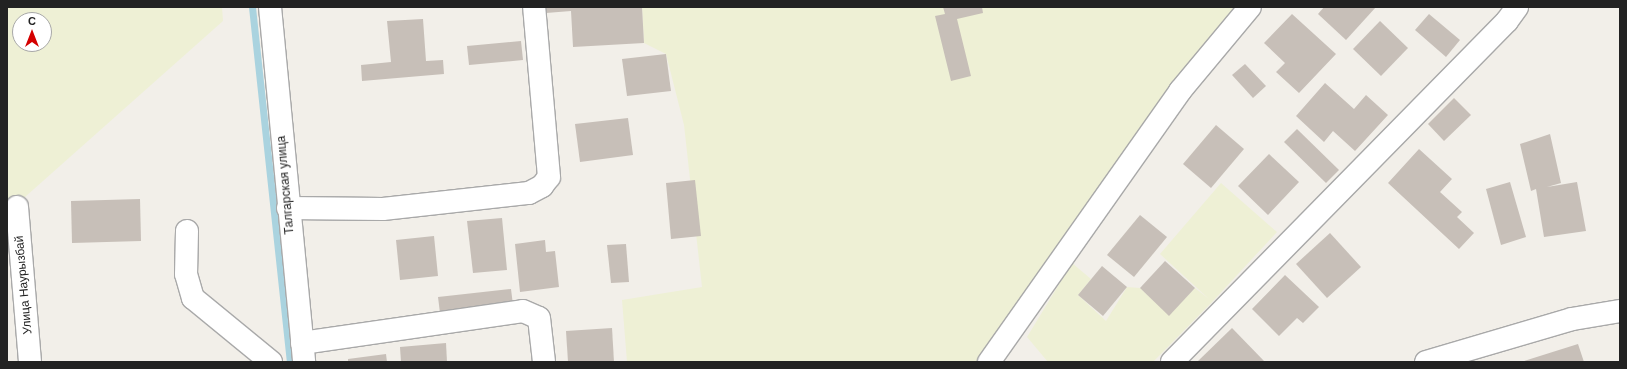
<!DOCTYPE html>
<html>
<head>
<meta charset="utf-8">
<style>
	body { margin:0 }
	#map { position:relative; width:1627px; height:369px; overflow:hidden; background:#f2efe9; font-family:Arial,sans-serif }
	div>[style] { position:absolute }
	.farmland>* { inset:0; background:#eef0d5 }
	.stream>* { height:7px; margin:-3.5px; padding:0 3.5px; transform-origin:3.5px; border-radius:3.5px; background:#aad3df }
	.building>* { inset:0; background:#c7bfb8 }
	.roads { filter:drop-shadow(1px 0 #a9a9a9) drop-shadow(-1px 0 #a9a9a9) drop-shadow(0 1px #a9a9a9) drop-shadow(0 -1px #a9a9a9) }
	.minor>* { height:22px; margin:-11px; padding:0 11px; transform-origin:11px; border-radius:11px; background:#fff }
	span { translate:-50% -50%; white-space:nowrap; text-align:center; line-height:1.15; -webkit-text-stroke:3px #fff; paint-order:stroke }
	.street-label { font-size:12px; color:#222 }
	.frame { position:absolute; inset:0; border:8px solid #222; pointer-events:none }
	.north { position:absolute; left:12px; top:12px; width:40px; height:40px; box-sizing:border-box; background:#fff; border:1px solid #a7a7a7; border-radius:50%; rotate:0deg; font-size:11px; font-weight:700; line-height:16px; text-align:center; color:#222 }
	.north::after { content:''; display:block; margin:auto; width:14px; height:18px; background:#d40000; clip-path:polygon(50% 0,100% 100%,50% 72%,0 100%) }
</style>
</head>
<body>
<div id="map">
	<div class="farmland">
		<div style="clip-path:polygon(evenodd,7px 7px,222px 7px,223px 21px,7px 213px,7px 7px,20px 20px,44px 20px,44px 44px,20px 44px,20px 20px)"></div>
		<div style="clip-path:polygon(642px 7px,1236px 7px,989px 362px,627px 362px,622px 300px,702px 287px,684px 125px,666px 54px,644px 43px)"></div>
		<div style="clip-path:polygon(1221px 183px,1277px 232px,1213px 301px,1153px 362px,1048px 362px,1027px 337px,1072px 263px,1091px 279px,1078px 295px,1106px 321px,1127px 287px,1140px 288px,1169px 315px,1195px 288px,1209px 299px,1160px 254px)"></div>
	</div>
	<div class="stream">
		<div style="left:252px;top:7px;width:357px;rotate:83.9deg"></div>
	</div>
	<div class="building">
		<div style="clip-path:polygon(546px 7px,642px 7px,644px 43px,573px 47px,571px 11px,546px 13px)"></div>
		<div style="clip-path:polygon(943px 7px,982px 7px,983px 13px,957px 19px,971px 76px,951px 81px,935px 16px,945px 14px)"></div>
		<div style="clip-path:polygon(1324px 7px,1376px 7px,1346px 40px,1318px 14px)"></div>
		<div style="clip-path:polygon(1292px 14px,1336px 54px,1299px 93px,1276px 72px,1285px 63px,1264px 43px)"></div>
		<div style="clip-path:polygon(1429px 14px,1460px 40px,1446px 57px,1415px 30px)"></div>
		<div style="clip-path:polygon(423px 19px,426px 61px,443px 60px,444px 74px,362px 81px,361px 65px,391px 62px,387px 21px)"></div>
		<div style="clip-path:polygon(1380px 21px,1408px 48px,1381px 76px,1353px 49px)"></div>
		<div style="clip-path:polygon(521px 41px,523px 60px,469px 65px,467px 46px)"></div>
		<div style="clip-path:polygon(666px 54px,671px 91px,627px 96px,622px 59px)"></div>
		<div style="clip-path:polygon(1245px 64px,1266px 86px,1253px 98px,1232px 75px)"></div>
		<div style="clip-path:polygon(1325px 83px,1354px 109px,1366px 95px,1388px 115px,1355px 151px,1333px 131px,1324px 142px,1296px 116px)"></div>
		<div style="clip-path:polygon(1454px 98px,1471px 115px,1444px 141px,1428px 124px)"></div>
		<div style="clip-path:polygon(628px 118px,633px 155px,580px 162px,575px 124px)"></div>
		<div style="clip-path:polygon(1216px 125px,1244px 149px,1211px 188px,1183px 164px)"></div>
		<div style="clip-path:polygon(1297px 129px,1339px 170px,1326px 183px,1284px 142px)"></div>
		<div style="clip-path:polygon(1550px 134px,1561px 183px,1547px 187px,1577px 182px,1586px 231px,1544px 237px,1536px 189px,1531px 191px,1520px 144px)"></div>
		<div style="clip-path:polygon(1419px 149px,1452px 179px,1440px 192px,1462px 212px,1457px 217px,1474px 233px,1459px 249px,1388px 183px)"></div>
		<div style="clip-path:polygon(1269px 154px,1299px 182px,1268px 215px,1238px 186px)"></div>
		<div style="clip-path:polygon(695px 180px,701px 236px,671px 239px,666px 183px)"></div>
		<div style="clip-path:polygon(1510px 182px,1526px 237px,1501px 245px,1486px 189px)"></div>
		<div style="clip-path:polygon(140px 199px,141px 241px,72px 243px,71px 201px)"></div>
		<div style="clip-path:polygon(1140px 215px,1167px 237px,1134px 277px,1107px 255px)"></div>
		<div style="clip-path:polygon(502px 218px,507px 270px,473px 273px,467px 221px)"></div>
		<div style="clip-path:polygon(1330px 233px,1361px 267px,1327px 298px,1296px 264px)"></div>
		<div style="clip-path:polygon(434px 236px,438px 276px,400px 280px,396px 240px)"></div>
		<div style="clip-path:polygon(545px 240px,546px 252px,555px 251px,559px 287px,520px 292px,515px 244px)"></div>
		<div style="clip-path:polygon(626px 244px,629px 282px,611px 283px,607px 245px)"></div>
		<div style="clip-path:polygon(1165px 261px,1195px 288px,1169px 316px,1140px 288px)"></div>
		<div style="clip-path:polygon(1102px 266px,1127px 287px,1103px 316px,1078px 295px)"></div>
		<div style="clip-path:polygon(1285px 275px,1319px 307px,1303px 323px,1297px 318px,1279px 336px,1252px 309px)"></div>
		<div style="clip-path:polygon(511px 289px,513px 305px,440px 313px,438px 297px)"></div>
		<div style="clip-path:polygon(612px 328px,614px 362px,568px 362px,566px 331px)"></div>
		<div style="clip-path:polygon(1232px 328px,1265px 362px,1197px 362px)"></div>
		<div style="clip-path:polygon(446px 343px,447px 362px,401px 362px,400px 347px)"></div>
		<div style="clip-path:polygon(1578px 344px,1584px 362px,1521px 362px)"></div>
		<div style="clip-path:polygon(386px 354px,387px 362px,348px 362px,348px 359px)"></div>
	</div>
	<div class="roads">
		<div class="minor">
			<div style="left:270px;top:7px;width:357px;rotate:84.5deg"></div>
			<div style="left:17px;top:207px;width:156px;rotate:85.2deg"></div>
			<div style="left:288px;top:208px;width:95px;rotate:0.6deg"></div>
			<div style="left:383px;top:209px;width:147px;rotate:-6.3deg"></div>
			<div style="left:529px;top:193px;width:15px;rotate:-28deg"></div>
			<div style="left:542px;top:186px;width:11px;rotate:-52deg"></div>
			<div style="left:549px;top:177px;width:171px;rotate:-95deg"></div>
			<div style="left:187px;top:231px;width:43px;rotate:91.3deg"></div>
			<div style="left:186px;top:274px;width:25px;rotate:74deg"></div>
			<div style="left:193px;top:298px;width:101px;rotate:39.4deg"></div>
			<div style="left:302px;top:343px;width:223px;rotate:-8.2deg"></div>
			<div style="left:523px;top:311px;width:17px;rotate:24deg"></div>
			<div style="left:539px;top:318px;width:44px;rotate:83.5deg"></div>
			<div style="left:989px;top:362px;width:332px;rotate:-54.8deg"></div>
			<div style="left:1180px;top:91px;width:109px;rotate:-50.2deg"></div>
			<div style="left:1172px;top:362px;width:478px;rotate:-45.5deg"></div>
			<div style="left:1507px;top:21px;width:17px;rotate:-54deg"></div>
			<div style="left:1426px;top:362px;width:152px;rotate:-16.4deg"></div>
			<div style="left:1572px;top:319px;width:49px;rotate:-9.5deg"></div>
		</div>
	</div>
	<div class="street-label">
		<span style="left:286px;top:185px;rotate:-95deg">Талгарская улица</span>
		<span style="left:24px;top:285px;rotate:-95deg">Улица Наурызбай</span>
	</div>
	<div class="frame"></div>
	<div class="north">С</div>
</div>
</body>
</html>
